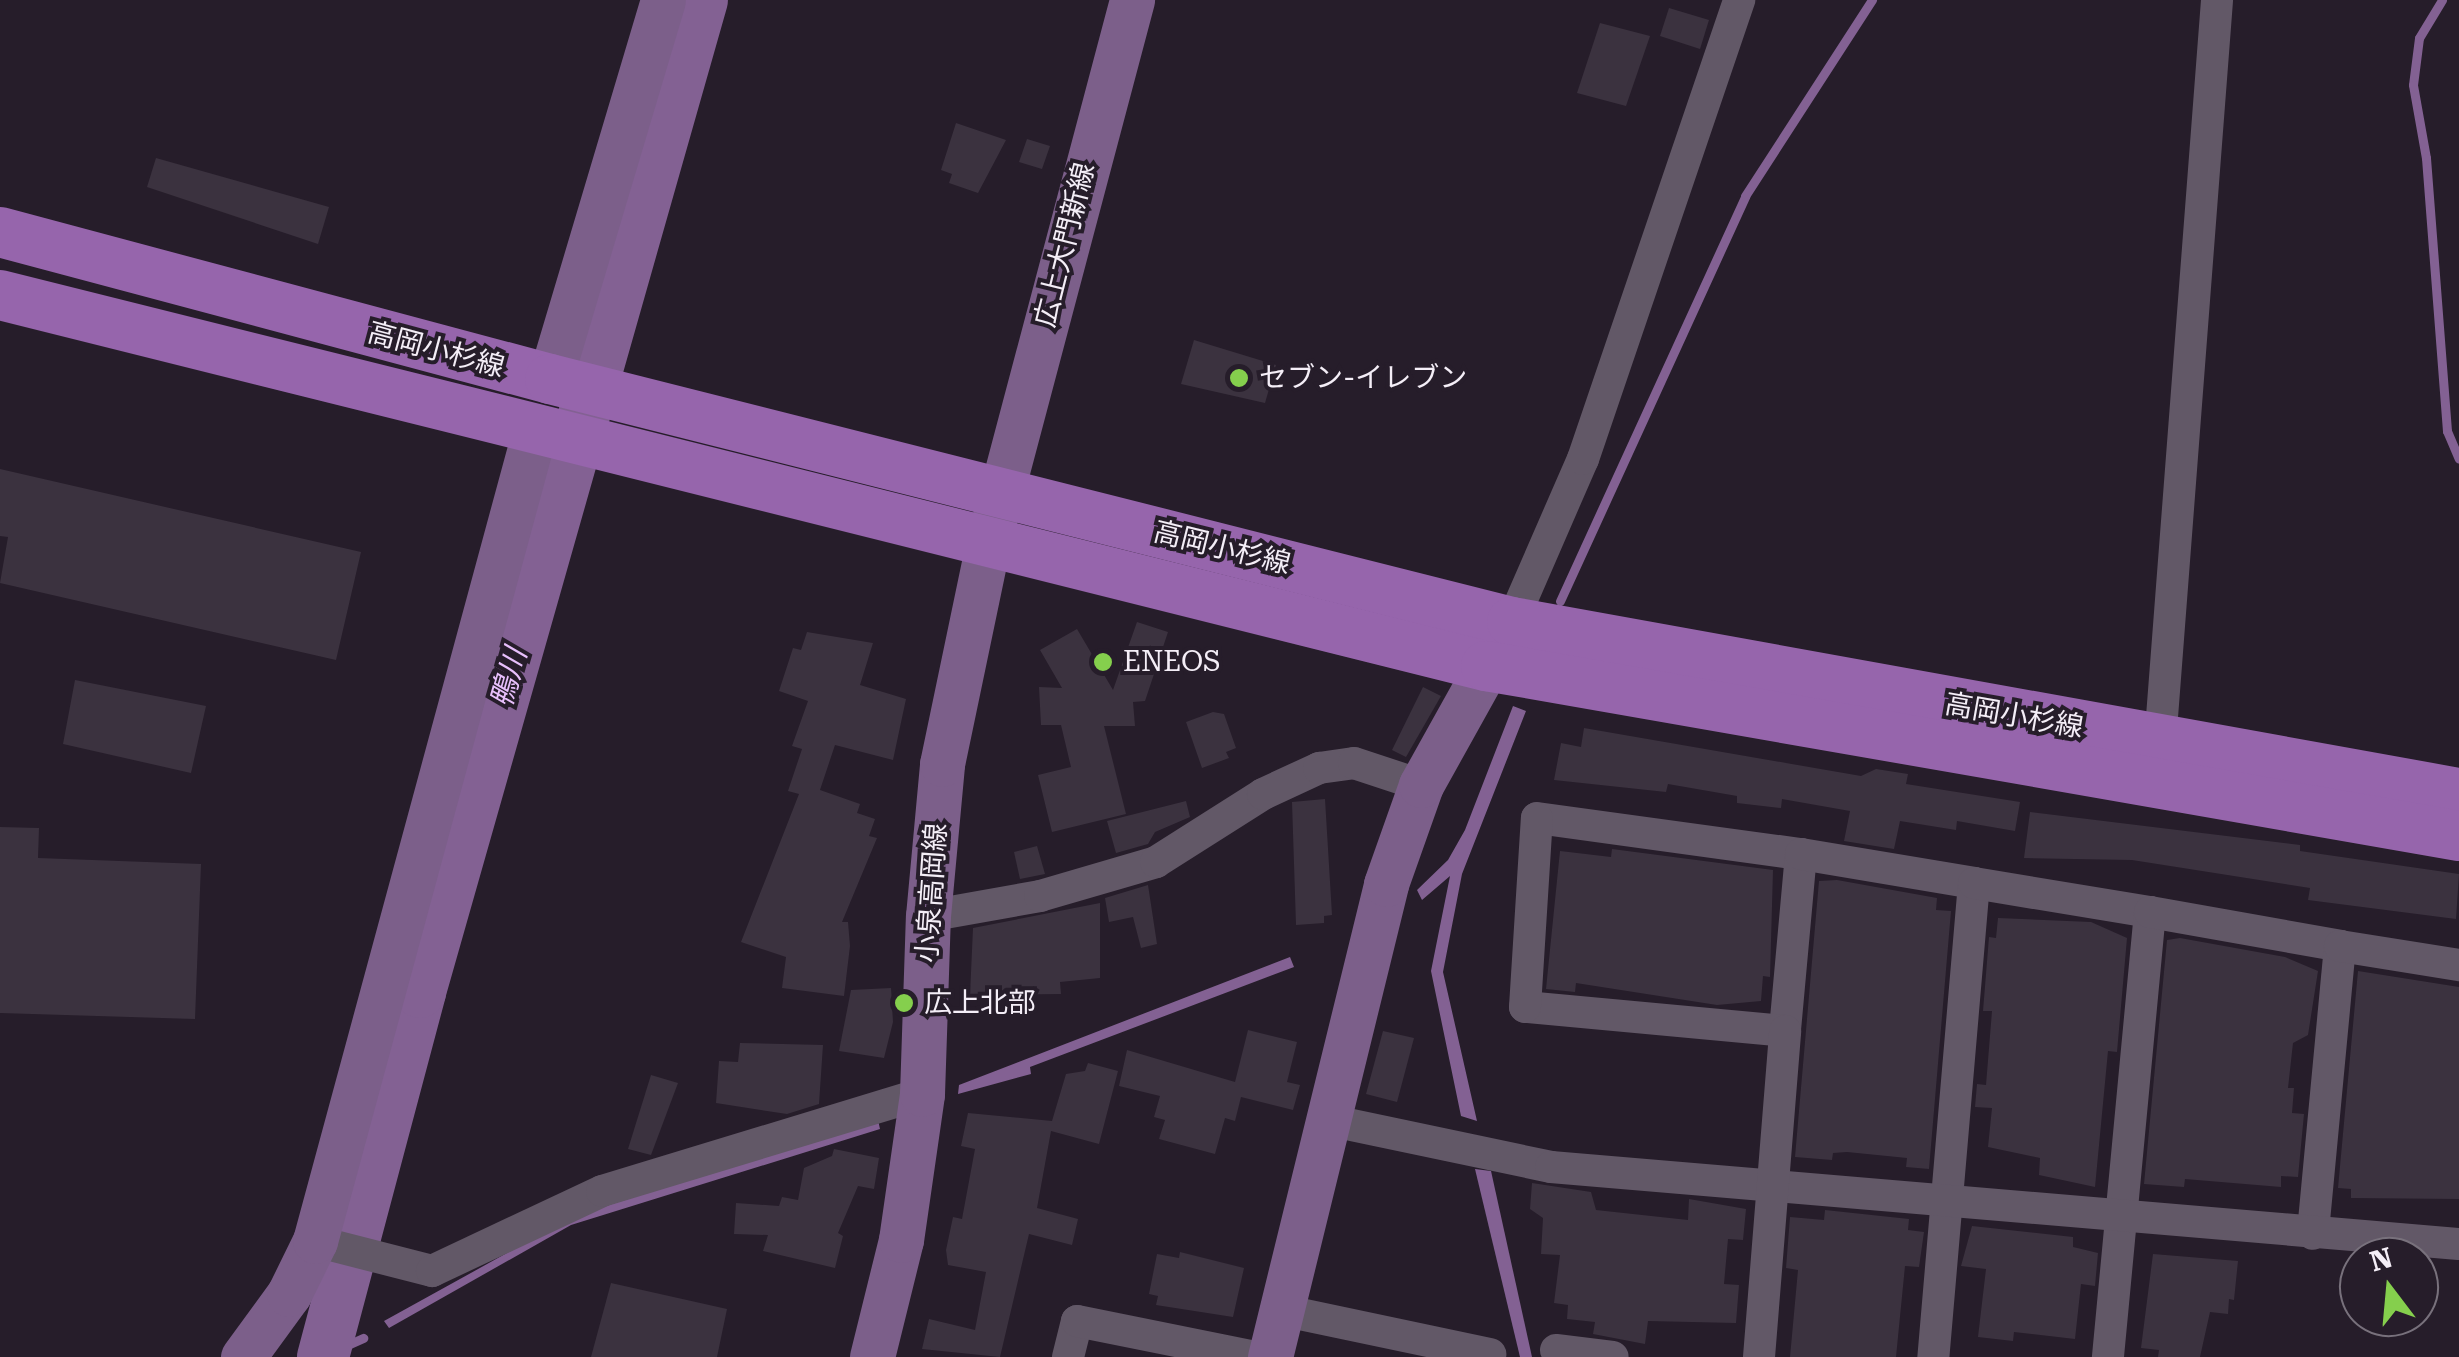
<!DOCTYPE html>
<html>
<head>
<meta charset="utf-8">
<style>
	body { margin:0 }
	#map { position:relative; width:2459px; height:1357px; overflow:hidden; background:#261d2a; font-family:"Roboto Serif","Noto Sans JP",serif }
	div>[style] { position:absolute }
	.water>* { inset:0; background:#836193 }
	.stream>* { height:9px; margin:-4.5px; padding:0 4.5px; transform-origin:4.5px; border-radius:4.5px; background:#836193 }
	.river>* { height:52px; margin:-26px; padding:0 26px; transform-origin:26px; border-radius:26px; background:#836193 }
	.building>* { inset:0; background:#3b323f }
	.street>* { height:32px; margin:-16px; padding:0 16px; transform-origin:16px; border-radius:16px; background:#625867 }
	.secondary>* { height:45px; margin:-22.5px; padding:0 22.5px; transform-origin:22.5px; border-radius:22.5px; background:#7c5f8a }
	.primary>* { height:50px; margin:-25px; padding:0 25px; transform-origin:25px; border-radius:25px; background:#9665ac }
	.dots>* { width:28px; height:28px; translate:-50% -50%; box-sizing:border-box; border:5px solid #261d2a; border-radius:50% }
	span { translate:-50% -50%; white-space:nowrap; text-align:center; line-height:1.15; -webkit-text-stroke:8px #261d2a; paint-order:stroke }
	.street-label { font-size:28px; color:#f4eef7 }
	.poi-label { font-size:28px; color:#f4eef7 }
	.left { translate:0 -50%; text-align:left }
	.water-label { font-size:30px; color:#e7bffb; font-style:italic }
	.north { position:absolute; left:2339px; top:1237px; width:100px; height:100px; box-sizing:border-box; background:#261d2a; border:2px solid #78717c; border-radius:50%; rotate:344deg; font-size:28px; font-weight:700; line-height:40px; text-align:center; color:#f4eef7 }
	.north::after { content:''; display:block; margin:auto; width:35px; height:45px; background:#85cf4d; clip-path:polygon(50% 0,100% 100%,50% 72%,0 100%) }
</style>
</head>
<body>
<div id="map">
	<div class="water">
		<div style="clip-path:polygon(1513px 706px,1526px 711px,1462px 874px,1443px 972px,1477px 1121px,1461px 1116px,1431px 971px,1450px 876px,1422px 900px,1417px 890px,1448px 860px,1465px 830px)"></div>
		<div style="clip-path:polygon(1290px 957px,1294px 967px,1030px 1067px,1031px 1074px,958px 1094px,959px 1085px)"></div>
		<div style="clip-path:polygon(878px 1120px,880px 1129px,571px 1225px,389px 1328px,384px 1321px,574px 1216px)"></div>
		<div style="clip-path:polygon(1475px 1169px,1491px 1171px,1532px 1357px,1520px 1357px)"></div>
	</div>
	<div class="stream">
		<div style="left:2442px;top:0;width:44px;rotate:121.2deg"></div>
		<div style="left:2419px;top:38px;width:47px;rotate:97.3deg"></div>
		<div style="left:2413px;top:85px;width:74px;rotate:79.9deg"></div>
		<div style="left:2426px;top:158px;width:274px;rotate:85.6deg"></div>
		<div style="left:2447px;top:431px;width:30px;rotate:67deg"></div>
		<div style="left:1560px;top:601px;width:445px;rotate:-65.4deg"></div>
		<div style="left:1745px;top:196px;width:234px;rotate:-57.1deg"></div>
		<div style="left:325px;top:1355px;width:42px;rotate:-24.1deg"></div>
	</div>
	<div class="river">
		<div style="left:323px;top:1357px;width:378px;rotate:-75.1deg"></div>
		<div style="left:420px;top:992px;width:1031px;rotate:-74.13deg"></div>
	</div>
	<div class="building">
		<div style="clip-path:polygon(1669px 8px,1709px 20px,1700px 49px,1660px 36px)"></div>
		<div style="clip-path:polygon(1600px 23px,1650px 36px,1626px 106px,1577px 93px)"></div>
		<div style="clip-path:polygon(956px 123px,1006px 140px,978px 193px,949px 183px,952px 174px,941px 170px)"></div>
		<div style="clip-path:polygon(1027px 139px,1050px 146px,1042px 169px,1019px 162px)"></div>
		<div style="clip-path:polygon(156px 158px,329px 207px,318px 244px,147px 187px)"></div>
		<div style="clip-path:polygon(1194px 340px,1276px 365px,1265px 403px,1181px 384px)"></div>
		<div style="clip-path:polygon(0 469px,361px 552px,336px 660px,0 583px,8px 537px,0 536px)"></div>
		<div style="clip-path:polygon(1137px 622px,1168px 632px,1145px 701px,1133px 702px,1135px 726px,1104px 726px,1126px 814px,1052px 832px,1038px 775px,1071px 767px,1061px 725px,1041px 725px,1039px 687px,1062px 688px,1040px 650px,1077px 629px,1113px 690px)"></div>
		<div style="clip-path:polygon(807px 632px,873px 643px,860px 685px,906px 699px,893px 760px,835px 745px,820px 790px,860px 804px,857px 813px,875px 819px,869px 836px,877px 838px,842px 922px,848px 922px,850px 946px,844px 996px,782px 988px,786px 957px,741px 942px,799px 794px,788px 791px,802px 749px,792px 746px,808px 701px,779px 691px,793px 648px,801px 650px)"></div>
		<div style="clip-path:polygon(75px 680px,206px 706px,191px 773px,63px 744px)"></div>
		<div style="clip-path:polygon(1423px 687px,1441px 696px,1406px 757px,1392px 750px)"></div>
		<div style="clip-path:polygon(1213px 712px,1224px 714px,1236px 748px,1226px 752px,1229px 758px,1202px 768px,1186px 722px)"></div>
		<div style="clip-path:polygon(1584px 728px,1861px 776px,1876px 769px,1908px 774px,1906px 784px,2020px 802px,2015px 831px,1957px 821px,1956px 830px,1900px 821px,1894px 849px,1844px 841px,1850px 811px,1782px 799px,1781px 808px,1737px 803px,1737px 796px,1668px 784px,1666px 792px,1554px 780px,1561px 743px,1581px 747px)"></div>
		<div style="clip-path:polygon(1325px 799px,1332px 915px,1324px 916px,1324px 923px,1296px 925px,1292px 802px)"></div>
		<div style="clip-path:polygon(1186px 801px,1190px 817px,1155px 832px,1148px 844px,1116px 853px,1107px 821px)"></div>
		<div style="clip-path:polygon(2030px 812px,2300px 845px,2300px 851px,2459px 874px,2456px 919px,2308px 900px,2310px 888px,2132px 860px,2024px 858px)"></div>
		<div style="clip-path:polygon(0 827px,39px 828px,38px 858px,201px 864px,195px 1019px,0 1013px)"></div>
		<div style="clip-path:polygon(1037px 846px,1045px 874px,1020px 879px,1014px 852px)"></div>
		<div style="clip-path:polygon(1612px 849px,1773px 870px,1770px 977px,1763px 976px,1761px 1001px,1717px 1005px,1576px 983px,1575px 992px,1546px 989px,1560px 851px,1611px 857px)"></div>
		<div style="clip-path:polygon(1837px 880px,1937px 898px,1936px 910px,1951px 911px,1929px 1169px,1906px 1167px,1907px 1158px,1847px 1152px,1833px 1153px,1832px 1160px,1795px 1157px,1819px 881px)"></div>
		<div style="clip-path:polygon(1148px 885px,1157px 944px,1141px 948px,1133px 917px,1109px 922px,1105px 898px)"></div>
		<div style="clip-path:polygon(1100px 903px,1100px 978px,1060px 982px,1061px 994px,970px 995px,973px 928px)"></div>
		<div style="clip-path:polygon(1998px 918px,2091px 922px,2127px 938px,2117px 1052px,2108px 1051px,2095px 1187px,2039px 1175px,2040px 1158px,1988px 1147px,1992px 1108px,1975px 1107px,1977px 1084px,1986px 1085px,1992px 1011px,1983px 1011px,1989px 937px,1996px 938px)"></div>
		<div style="clip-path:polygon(2180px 938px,2285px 957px,2318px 971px,2308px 1035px,2293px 1043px,2288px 1088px,2294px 1088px,2292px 1113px,2304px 1114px,2298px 1177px,2281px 1176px,2281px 1187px,2185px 1179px,2184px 1187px,2144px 1184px,2167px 940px)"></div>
		<div style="clip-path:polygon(2358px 971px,2459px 987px,2459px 1199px,2351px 1198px,2351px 1189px,2338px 1188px)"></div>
		<div style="clip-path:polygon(891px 988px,893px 1022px,884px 1058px,839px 1051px,851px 990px)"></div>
		<div style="clip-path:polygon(1248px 1030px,1297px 1042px,1287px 1082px,1300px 1085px,1293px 1110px,1241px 1097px,1235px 1121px,1225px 1118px,1215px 1154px,1159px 1139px,1165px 1120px,1154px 1117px,1160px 1096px,1119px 1086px,1127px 1050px,1235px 1082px)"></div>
		<div style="clip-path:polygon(1383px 1031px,1414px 1038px,1397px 1102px,1366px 1094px)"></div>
		<div style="clip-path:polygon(740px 1043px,823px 1045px,819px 1104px,787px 1114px,716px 1103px,719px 1061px,738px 1062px)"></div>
		<div style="clip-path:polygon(1088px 1063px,1118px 1071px,1099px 1144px,1051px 1131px,1037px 1208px,1078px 1219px,1072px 1245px,1029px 1234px,1000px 1357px,922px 1349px,929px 1319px,975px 1330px,986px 1272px,948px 1265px,946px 1250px,953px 1217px,962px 1219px,975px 1149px,961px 1146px,968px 1113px,1052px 1121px,1066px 1074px,1085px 1071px)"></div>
		<div style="clip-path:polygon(651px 1075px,678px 1083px,651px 1155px,628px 1149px)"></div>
		<div style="clip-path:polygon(834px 1149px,879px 1158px,874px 1189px,858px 1186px,838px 1233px,843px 1236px,835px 1268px,763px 1251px,768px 1235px,734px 1234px,736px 1203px,779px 1206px,782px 1197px,798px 1200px,804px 1168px,832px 1156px)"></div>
		<div style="clip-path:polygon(1532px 1183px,1591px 1192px,1596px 1210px,1688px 1220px,1689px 1199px,1746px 1209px,1743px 1240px,1728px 1239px,1724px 1284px,1739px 1285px,1736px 1323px,1648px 1321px,1645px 1344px,1593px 1334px,1595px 1322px,1567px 1319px,1568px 1305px,1554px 1303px,1560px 1255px,1541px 1254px,1543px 1218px,1530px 1209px)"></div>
		<div style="clip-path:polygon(1825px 1210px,1909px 1219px,1908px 1230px,1924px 1232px,1919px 1267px,1905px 1266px,1896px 1357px,1790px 1357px,1798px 1270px,1786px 1268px,1790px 1217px,1824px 1220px)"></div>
		<div style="clip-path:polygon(1972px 1226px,2073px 1237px,2073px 1247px,2098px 1253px,2095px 1286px,2081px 1284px,2075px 1339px,2014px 1332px,2013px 1341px,1978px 1337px,1986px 1269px,1961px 1266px)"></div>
		<div style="clip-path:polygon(1180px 1252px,1244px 1268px,1233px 1317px,1156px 1305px,1158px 1296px,1149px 1294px,1157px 1254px,1179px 1258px)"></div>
		<div style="clip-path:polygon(2153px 1254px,2238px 1261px,2234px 1300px,2229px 1299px,2228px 1314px,2210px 1312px,2200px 1357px,2158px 1357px,2159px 1350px,2141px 1348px)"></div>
		<div style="clip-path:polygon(611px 1283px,727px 1309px,717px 1357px,591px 1357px)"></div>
	</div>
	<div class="street">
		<div style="left:1512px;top:622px;width:178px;rotate:-66.5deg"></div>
		<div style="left:1583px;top:459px;width:485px;rotate:-71.2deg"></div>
		<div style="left:2160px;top:743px;width:745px;rotate:-85.61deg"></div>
		<div style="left:1537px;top:818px;width:266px;rotate:7.8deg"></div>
		<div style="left:1801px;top:854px;width:178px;rotate:95.2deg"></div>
		<div style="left:1785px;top:1031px;width:261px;rotate:-174.7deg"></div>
		<div style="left:1525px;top:1007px;width:189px;rotate:-86.4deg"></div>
		<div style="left:1801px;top:854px;width:175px;rotate:9.5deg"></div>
		<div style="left:1974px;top:883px;width:476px;rotate:94.9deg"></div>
		<div style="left:1974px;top:883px;width:178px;rotate:9.4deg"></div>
		<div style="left:2150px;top:912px;width:447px;rotate:95.4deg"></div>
		<div style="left:2150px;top:912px;width:193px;rotate:10.1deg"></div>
		<div style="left:2340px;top:946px;width:289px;rotate:95.4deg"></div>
		<div style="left:928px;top:916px;width:114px;rotate:-10.1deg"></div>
		<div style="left:1040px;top:896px;width:121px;rotate:-16.3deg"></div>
		<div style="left:1156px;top:862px;width:127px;rotate:-32.4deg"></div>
		<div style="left:1263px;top:794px;width:62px;rotate:-24.9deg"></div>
		<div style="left:1319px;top:768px;width:35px;rotate:-8deg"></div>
		<div style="left:1354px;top:763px;width:71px;rotate:18.2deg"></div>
		<div style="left:2340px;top:946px;width:121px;rotate:9.1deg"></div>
		<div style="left:1328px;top:1120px;width:228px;rotate:11.9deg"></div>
		<div style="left:1551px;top:1167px;width:911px;rotate:4.85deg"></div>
		<div style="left:315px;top:1241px;width:121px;rotate:14.4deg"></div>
		<div style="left:432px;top:1271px;width:188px;rotate:-25.2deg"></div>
		<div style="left:602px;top:1191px;width:334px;rotate:-16.9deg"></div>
		<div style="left:1281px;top:1310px;width:214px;rotate:11.9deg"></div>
		<div style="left:1556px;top:1350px;width:57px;rotate:7deg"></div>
		<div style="left:1068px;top:1357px;width:37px;rotate:-76deg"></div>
		<div style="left:1077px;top:1321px;width:183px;rotate:11.4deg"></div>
		<div style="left:1759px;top:1357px;width:327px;rotate:-85.4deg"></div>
	</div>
	<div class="secondary">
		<div style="left:550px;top:379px;width:395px;rotate:-73.4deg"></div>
		<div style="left:243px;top:1357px;width:78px;rotate:-53.9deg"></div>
		<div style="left:289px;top:1294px;width:59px;rotate:-63.9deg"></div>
		<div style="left:315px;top:1241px;width:844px;rotate:-74.83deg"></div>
		<div style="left:872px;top:1357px;width:121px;rotate:-76.1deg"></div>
		<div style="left:901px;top:1240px;width:148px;rotate:-81.8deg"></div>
		<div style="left:922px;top:1094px;width:178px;rotate:-88.1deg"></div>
		<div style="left:928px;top:916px;width:153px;rotate:-84.7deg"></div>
		<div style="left:942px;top:764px;width:230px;rotate:-78.2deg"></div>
		<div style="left:989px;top:539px;width:558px;rotate:-75.14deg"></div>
		<div style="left:1270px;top:1357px;width:487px;rotate:-76.2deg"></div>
		<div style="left:1386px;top:884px;width:105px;rotate:-70.5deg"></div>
		<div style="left:1421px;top:785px;width:171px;rotate:-60.9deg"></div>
	</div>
	<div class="primary">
		<div style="left:0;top:232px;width:569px;rotate:14.96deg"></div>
		<div style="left:550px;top:379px;width:992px;rotate:14.18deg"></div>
		<div style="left:1512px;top:622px;width:962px;rotate:10.24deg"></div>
		<div style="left:0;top:295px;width:1532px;rotate:14.02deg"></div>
		<div style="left:1486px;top:666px;width:988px;rotate:9.91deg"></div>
	</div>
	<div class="dots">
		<div style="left:1239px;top:378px;background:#85cf4d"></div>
		<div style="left:1103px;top:662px;background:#85cf4d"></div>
		<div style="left:904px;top:1003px;background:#85cf4d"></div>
	</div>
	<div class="street-label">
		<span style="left:1065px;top:245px;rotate:-76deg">広上大門新線</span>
		<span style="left:436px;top:350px;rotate:15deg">高岡小杉線</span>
		<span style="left:1222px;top:548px;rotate:14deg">高岡小杉線</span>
		<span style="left:2014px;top:716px;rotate:10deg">高岡小杉線</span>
		<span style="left:932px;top:893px;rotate:-86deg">小泉高岡線</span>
	</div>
	<div class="poi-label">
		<span class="left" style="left:1259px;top:378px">セブン-イレブン</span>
		<span class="left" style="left:1123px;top:662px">ENEOS</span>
		<span class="left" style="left:924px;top:1003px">広上北部</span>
	</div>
	<div class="water-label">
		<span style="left:509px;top:678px;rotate:-74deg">鴨川</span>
	</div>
	<div class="north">N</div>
</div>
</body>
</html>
